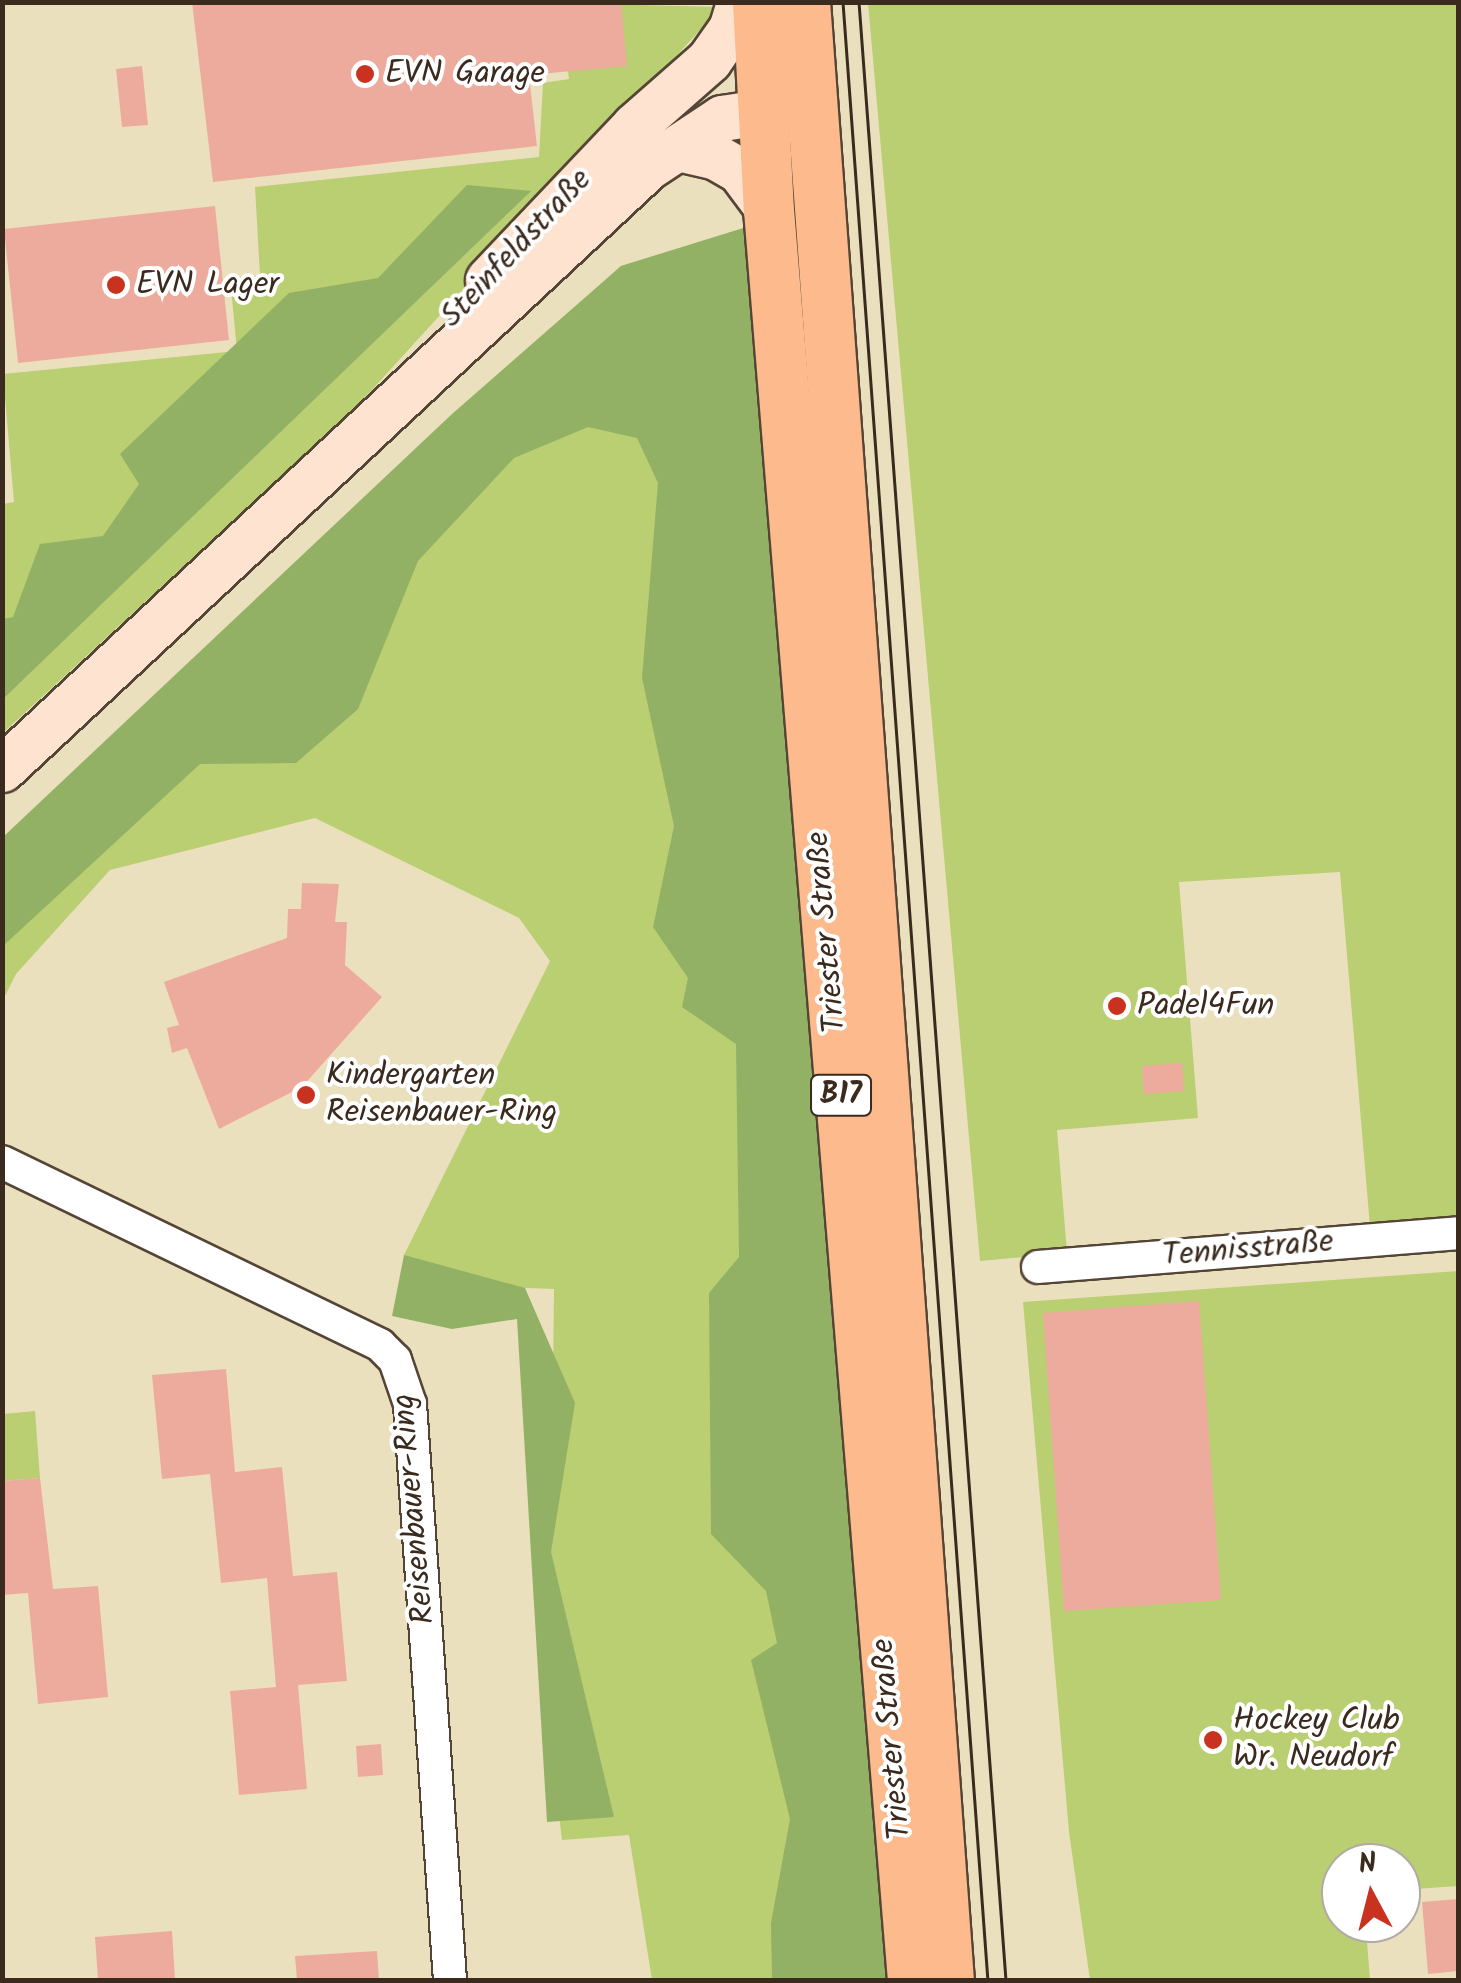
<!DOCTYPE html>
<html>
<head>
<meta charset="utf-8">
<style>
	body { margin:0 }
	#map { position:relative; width:1461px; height:1983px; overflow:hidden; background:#ebe0bd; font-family:Kalam,sans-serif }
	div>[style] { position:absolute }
	.green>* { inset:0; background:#bace72 }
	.forest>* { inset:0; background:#93b164 }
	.building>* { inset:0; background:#edab9d }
	.roads { filter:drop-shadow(2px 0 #554536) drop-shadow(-2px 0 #554536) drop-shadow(0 2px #554536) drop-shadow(0 -2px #554536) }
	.minor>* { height:32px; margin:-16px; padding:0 16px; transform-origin:16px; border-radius:16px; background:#fff }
	.secondary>* { height:45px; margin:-22.5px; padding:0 22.5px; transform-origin:22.5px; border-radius:22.5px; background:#fee3d1 }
	.primary>* { height:50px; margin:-25px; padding:0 25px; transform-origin:25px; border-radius:25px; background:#fcba8d }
	.tram>* { height:2.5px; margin:-1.25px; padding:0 1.25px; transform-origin:1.25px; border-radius:1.25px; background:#3b2a1e }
	.dots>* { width:28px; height:28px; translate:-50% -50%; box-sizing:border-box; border:5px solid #fff; border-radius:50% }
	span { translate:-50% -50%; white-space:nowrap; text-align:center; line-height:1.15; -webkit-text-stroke:8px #fff; paint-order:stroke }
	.shield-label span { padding:2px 8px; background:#fff; border:2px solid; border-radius:8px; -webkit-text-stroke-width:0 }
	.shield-label { font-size:30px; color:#3b2a1e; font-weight:700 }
	.poi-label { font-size:32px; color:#3b2a1e }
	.left { translate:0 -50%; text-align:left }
	.street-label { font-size:32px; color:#3b2a1e }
	.frame { position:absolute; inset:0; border:5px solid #3b2a1e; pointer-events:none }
	.north { position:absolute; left:1321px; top:1843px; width:100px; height:100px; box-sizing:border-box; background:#fff; border:2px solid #b1aaa5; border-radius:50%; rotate:353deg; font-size:28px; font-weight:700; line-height:40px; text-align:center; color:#3b2a1e }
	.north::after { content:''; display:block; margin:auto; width:35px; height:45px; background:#c8321e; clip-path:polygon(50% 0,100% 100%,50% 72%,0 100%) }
</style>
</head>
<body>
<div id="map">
	<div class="green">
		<div style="clip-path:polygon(559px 3px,721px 7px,358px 405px,3px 733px,3px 504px,14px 502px,3px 374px,237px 351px,230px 277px,260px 276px,255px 187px,539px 157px,543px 83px,569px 79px)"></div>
		<div style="clip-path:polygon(868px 3px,1458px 3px,1458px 1220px,1370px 1227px,1340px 872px,1179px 882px,1198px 1118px,1057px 1130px,1067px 1253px,980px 1261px)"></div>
		<div style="clip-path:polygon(750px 226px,893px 1980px,652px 1980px,629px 1835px,562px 1840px,549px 1734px,554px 1289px,449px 1285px,404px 1255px,550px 961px,519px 918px,315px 818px,110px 870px,16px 974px,3px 1000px,3px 844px,621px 266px)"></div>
		<div style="clip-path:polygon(1458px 1271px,1458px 1886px,1415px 1889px,1401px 1900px,1401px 1863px,1341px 1863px,1341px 1923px,1373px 1923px,1366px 1929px,1370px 1980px,1090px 1980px,1069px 1832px,1023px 1302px)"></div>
		<div style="clip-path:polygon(35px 1411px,40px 1478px,3px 1481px,3px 1414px)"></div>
	</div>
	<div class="forest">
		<div style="clip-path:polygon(467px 185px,531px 191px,3px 699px,3px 619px,13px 617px,40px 544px,103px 536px,139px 484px,120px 454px,289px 293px,378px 278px)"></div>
		<div style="clip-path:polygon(750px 226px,894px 1980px,772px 1980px,771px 1923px,790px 1819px,751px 1660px,777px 1643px,766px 1591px,711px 1534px,709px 1293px,739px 1257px,736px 1044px,682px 1007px,688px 978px,653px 927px,674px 826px,642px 678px,658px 483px,637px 438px,588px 427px,514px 458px,418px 561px,358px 709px,296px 763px,200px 764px,3px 946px,3px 837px,452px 414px,621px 266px)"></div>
		<div style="clip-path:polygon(404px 1255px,525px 1288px,575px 1403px,551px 1552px,614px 1817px,547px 1822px,517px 1319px,452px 1329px,392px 1316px)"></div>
	</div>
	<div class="building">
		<div style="clip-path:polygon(192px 2px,621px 2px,627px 66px,529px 75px,537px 146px,213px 182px)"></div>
		<div style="clip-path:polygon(142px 66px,148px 125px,122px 127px,116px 69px)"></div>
		<div style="clip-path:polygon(215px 206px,229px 340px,18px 363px,4px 229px)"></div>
		<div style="clip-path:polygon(302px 883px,339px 884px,335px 922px,347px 922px,345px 965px,382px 997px,302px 1087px,219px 1129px,187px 1048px,172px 1053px,167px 1028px,179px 1025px,164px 982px,287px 938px,288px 909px,301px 909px)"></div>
		<div style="clip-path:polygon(1182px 1063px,1184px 1091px,1144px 1094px,1142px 1066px)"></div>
		<div style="clip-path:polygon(1199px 1301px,1221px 1600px,1064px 1611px,1043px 1313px)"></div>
		<div style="clip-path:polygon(226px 1369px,235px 1472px,282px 1467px,293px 1576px,337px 1572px,347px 1681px,298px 1685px,307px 1789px,239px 1795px,230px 1691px,276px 1687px,267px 1578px,221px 1583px,210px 1474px,162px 1479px,152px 1375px)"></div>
		<div style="clip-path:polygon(40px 1478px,53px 1589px,98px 1586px,108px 1697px,38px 1704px,28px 1593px,2px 1595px,2px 1481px)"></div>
		<div style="clip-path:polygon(381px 1744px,383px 1775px,358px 1777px,356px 1746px)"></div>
		<div style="clip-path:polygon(1458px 1899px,1458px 1971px,1428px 1974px,1422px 1902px)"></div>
		<div style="clip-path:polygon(172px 1931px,175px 1980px,98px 1980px,95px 1937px)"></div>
		<div style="clip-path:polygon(377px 1951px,379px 1980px,297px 1980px,295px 1956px)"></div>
	</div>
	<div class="roads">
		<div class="minor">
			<div style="left:2px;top:1162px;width:420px;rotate:25.8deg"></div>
			<div style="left:380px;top:1345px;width:21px;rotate:45deg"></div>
			<div style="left:395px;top:1360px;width:46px;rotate:71.2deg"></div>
			<div style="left:410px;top:1404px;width:577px;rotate:86.03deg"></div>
			<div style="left:1038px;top:1267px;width:421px;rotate:-4.6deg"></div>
		</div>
		<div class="secondary">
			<div style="left:678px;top:148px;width:39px;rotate:13deg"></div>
			<div style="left:716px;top:157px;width:28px;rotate:30deg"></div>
			<div style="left:740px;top:171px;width:49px;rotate:53.4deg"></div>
			<div style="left:488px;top:280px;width:212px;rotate:-46.5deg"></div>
			<div style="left:634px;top:126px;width:100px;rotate:-41.3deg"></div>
			<div style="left:709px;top:60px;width:38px;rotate:-55deg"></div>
			<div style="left:731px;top:29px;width:28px;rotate:-73deg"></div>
			<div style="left:2px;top:769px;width:883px;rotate:-42.98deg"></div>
			<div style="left:648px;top:167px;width:89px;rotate:-33.5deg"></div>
			<div style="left:722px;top:118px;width:79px;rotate:-8.7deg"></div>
		</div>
		<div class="primary">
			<div style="left:758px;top:2px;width:208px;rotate:87deg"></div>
			<div style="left:769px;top:210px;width:1776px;rotate:85.35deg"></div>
			<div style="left:805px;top:2px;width:1983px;rotate:85.84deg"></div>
		</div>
	</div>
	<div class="tram">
		<div style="left:843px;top:2px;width:1983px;rotate:85.81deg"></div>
		<div style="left:859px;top:2px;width:1983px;rotate:85.75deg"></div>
	</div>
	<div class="dots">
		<div style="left:365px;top:74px;background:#c8321e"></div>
		<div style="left:116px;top:285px;background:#c8321e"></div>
		<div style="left:1117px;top:1006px;background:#c8321e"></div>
		<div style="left:306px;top:1095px;background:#c8321e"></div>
		<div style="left:1213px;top:1740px;background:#c8321e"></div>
	</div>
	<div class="shield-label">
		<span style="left:841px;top:1095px">B17</span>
	</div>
	<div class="poi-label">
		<span class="left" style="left:385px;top:74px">EVN Garage</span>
		<span class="left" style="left:136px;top:285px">EVN Lager</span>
		<span class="left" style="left:1137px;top:1006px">Padel4Fun</span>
		<span class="left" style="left:326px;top:1095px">Kindergarten<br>Reisenbauer-Ring</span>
		<span class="left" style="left:1233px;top:1740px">Hockey Club<br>Wr. Neudorf</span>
	</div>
	<div class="street-label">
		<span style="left:517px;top:249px;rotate:-47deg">Steinfeldstraße</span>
		<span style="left:828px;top:932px;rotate:-95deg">Triester Straße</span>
		<span style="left:1248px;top:1250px;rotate:-5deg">Tennisstraße</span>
		<span style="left:415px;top:1509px;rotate:-95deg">Reisenbauer-Ring</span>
		<span style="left:893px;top:1739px;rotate:-95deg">Triester Straße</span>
	</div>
	<div class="frame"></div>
	<div class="north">N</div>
</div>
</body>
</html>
